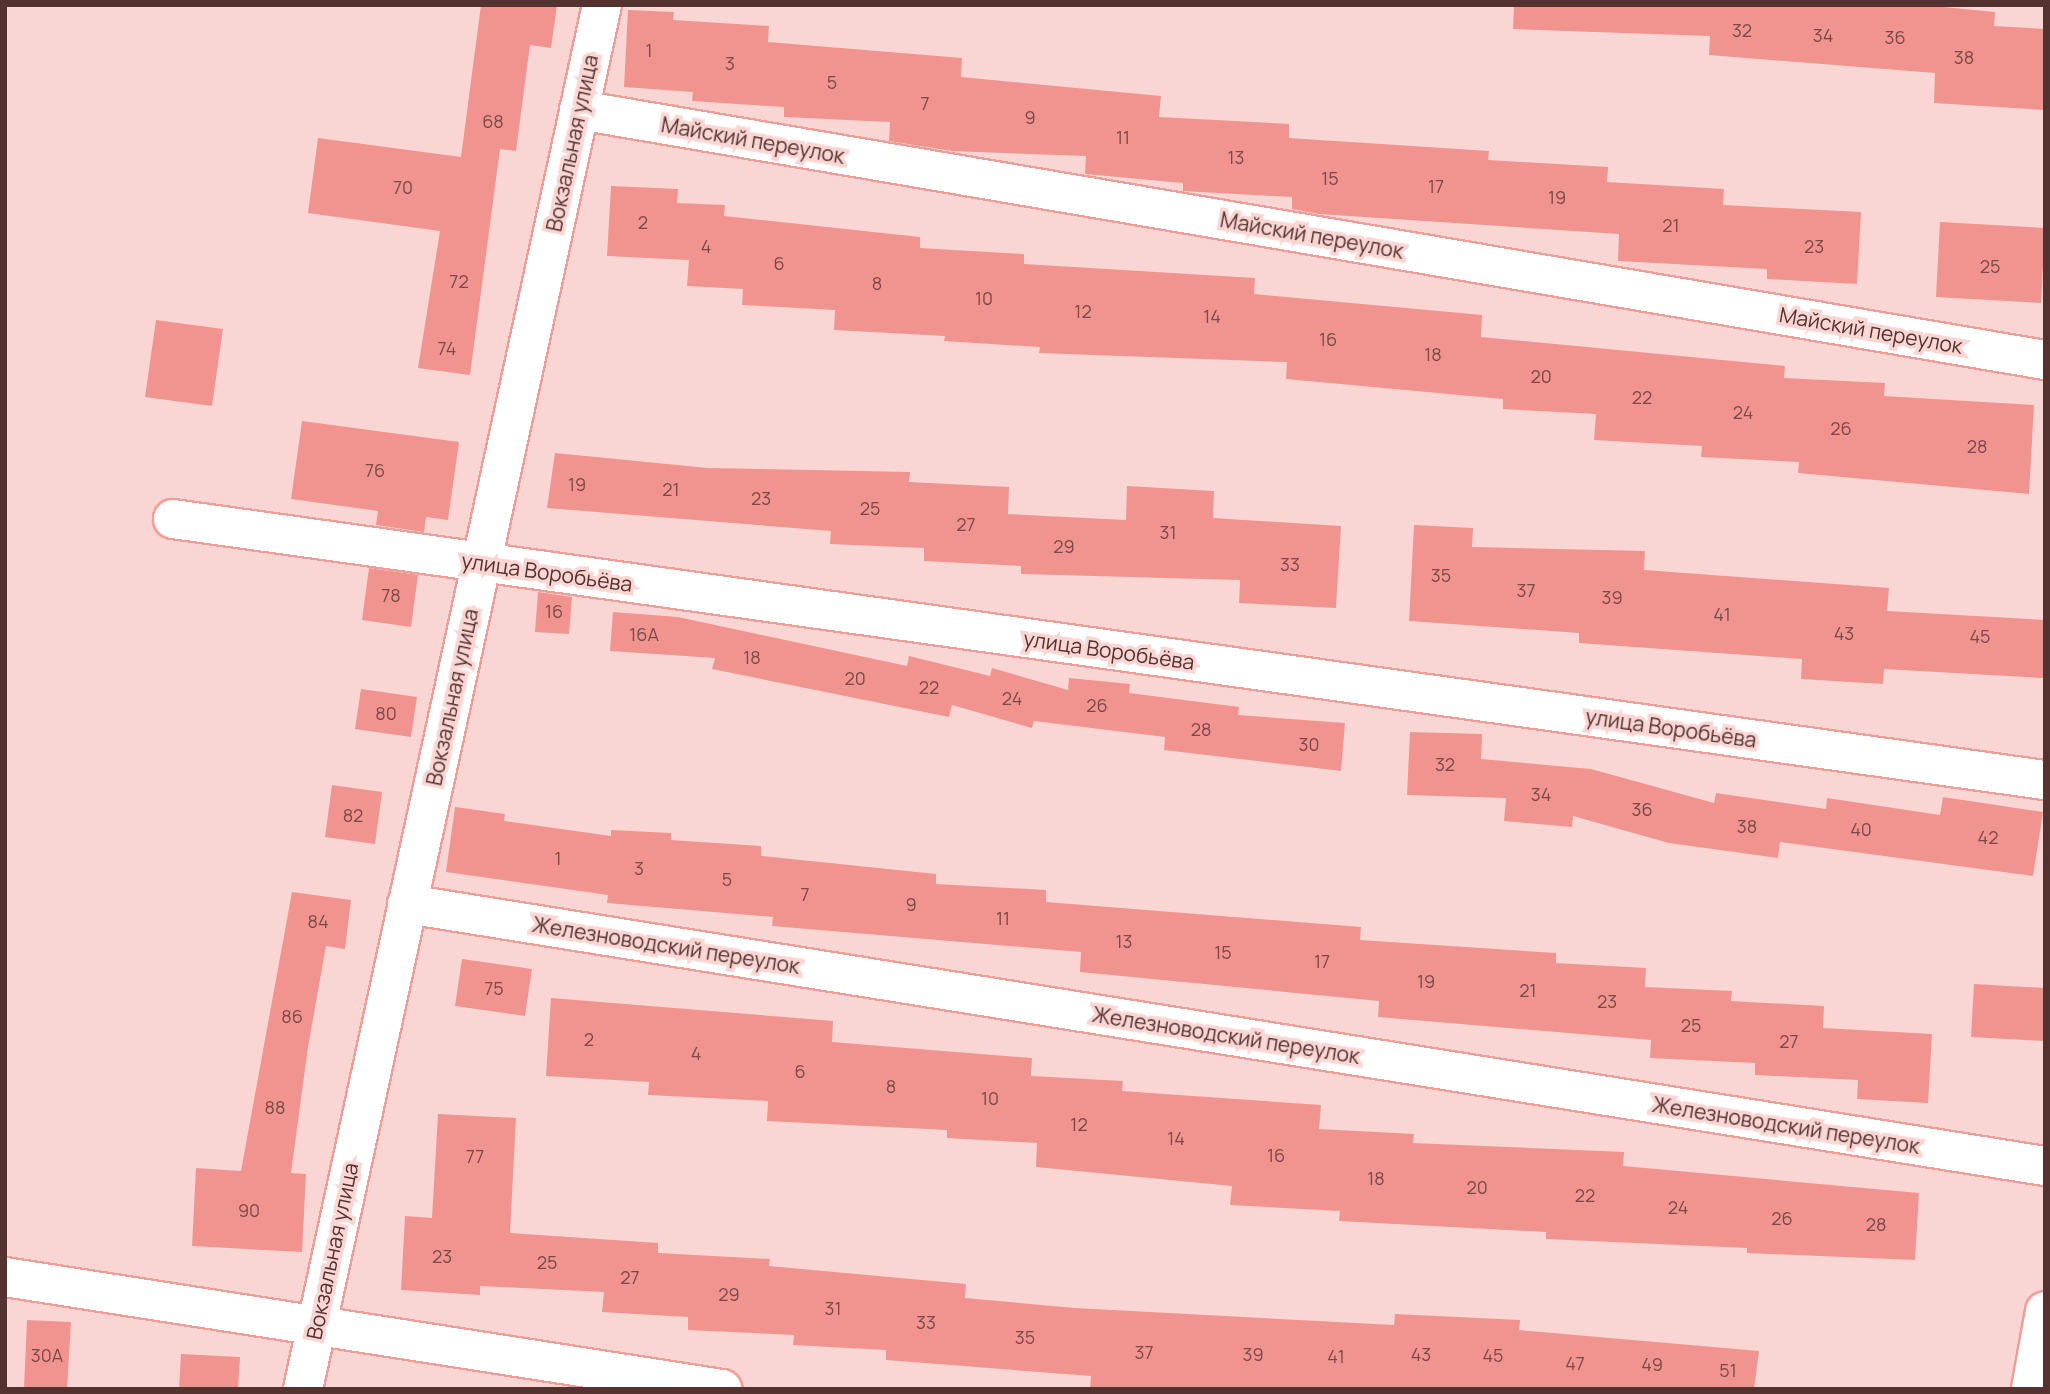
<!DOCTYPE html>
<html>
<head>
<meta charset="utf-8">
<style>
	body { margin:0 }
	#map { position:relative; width:2050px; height:1394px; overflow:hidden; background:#f9d6d3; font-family:Manrope,sans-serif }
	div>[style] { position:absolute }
	.building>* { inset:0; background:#f19490 }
	.roads { filter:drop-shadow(2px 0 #ef9d98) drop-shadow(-2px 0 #ef9d98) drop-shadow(0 2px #ef9d98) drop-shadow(0 -2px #ef9d98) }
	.minor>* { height:38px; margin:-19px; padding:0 19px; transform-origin:19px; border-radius:19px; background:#fff }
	span { translate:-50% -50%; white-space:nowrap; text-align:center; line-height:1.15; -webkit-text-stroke:7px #f9d6d3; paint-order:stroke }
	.number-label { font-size:18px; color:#7b4a48 }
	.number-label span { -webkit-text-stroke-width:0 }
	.street-label { font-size:21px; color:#543230 }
	.frame { position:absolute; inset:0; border:7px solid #543230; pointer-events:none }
</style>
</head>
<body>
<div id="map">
	<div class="building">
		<div style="clip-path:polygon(481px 5px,557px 5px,551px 48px,530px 45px,516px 151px,500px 149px,470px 375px,418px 368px,440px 231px,308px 213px,318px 138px,461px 157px)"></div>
		<div style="clip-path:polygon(1514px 5px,1923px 5px,1995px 12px,1994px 26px,2045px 29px,2045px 110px,1934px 103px,1935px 73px,1709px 55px,1710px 36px,1513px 29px)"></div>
		<div style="clip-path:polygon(628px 10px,674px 12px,673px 20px,769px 26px,768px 42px,962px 58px,961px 77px,1161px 96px,1159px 117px,1289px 124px,1289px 138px,1489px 151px,1488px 160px,1608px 167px,1607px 182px,1724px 189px,1723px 205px,1861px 212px,1857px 284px,1767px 279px,1767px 269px,1618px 261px,1619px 234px,1319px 214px,1292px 209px,1292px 197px,1183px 191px,1183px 183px,1085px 174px,1086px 156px,952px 151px,889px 141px,890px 122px,784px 117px,784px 107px,692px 101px,693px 92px,624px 87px)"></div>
		<div style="clip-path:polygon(611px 186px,678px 189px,677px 203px,725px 205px,724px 216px,920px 237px,920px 248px,1024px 254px,1024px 264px,1255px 278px,1254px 294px,1482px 315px,1481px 337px,1785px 366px,1784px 378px,1885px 383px,1884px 396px,2034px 405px,2029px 494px,1798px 473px,1799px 462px,1701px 457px,1702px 446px,1594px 440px,1596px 414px,1503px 409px,1503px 399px,1286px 379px,1287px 362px,1039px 353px,1040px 347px,944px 341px,945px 336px,834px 330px,835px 310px,742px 305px,743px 289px,687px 286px,689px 260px,607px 256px)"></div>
		<div style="clip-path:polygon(1940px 222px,2045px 228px,2041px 303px,1936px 297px)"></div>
		<div style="clip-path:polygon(156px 320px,223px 329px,212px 406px,145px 397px)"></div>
		<div style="clip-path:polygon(302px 421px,459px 442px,448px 520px,426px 517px,424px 532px,376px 525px,378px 511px,291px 499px)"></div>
		<div style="clip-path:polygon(555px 453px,708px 468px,910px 472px,909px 482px,1009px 487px,1008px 514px,1126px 520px,1127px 486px,1214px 491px,1213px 518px,1341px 526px,1336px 608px,1239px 603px,1240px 580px,1021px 574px,1021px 566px,924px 561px,924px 548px,830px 544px,831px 531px,547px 508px)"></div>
		<div style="clip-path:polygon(1414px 525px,1473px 528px,1472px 547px,1645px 551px,1644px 570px,1889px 588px,1887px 611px,2045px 620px,2043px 678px,1884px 669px,1883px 684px,1801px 679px,1802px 659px,1579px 643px,1579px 633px,1409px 621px)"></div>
		<div style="clip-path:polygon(369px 568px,418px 575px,411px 627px,362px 620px)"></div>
		<div style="clip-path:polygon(538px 592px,572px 597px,569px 634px,535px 632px)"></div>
		<div style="clip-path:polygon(613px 612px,678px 617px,907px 666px,909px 656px,990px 676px,992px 668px,1068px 690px,1069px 678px,1130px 684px,1129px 693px,1239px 707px,1238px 715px,1345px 723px,1341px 771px,1164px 750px,1165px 737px,1034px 721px,1032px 728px,952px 705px,949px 717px,712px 669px,715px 658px,610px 651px)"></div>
		<div style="clip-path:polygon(361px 689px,417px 697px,411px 737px,355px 729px)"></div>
		<div style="clip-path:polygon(1410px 732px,1482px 734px,1481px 759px,1591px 769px,1714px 803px,1716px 793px,1826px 809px,1827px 798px,1940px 815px,1943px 797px,2043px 812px,2033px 876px,1780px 842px,1778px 858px,1669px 843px,1573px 816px,1572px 827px,1504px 821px,1506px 798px,1407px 795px)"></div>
		<div style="clip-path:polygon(332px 785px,382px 792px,375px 844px,325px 837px)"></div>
		<div style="clip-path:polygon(455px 807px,505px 814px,504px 821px,611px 836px,611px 830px,671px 833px,671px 840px,761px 846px,761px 856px,936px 874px,936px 884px,1046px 890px,1046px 902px,1361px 927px,1360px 940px,1556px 953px,1556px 963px,1646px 968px,1645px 987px,1732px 991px,1731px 1001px,1824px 1006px,1823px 1028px,1932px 1034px,1928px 1103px,1857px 1099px,1858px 1080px,1755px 1075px,1755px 1063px,1650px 1058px,1651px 1040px,1378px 1017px,1379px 1001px,1080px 972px,1081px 952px,772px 926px,773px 917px,607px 903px,608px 895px,446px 872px)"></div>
		<div style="clip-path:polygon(292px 892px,351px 900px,345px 949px,326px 946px,308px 1047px,291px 1173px,306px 1174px,302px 1252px,192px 1246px,196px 1168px,241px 1171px)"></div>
		<div style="clip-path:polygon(462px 959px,532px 969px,525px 1016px,455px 1006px)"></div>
		<div style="clip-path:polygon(1974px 984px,2045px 988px,2045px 1041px,1971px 1037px)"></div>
		<div style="clip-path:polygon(551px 998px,833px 1021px,832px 1042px,1032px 1058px,1031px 1076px,1123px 1081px,1122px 1091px,1321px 1105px,1319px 1129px,1414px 1134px,1413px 1143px,1624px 1152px,1623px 1166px,1919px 1193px,1915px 1260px,1747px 1253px,1747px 1248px,1546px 1239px,1546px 1232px,1339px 1221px,1340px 1211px,1230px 1205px,1232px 1186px,1036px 1167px,1037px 1143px,947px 1138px,947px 1130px,767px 1121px,768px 1101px,648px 1095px,649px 1082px,546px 1076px)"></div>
		<div style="clip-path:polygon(438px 1114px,516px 1118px,510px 1233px,658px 1243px,658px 1253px,770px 1259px,769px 1266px,966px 1284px,965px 1298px,1075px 1308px,1394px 1325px,1395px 1314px,1520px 1320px,1519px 1330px,1759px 1351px,1754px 1389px,1090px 1389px,1091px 1376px,886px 1360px,886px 1350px,793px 1345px,794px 1335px,688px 1330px,688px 1317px,602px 1312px,604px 1292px,480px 1286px,480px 1295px,401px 1290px,405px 1216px,432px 1218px)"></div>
		<div style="clip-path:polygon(27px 1320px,71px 1322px,67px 1389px,24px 1389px)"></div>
		<div style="clip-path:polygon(181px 1354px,240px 1357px,238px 1389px,179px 1389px)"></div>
	</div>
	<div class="roads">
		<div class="minor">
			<div style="left:579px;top:110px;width:1487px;rotate:9.68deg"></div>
			<div style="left:173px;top:519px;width:1890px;rotate:7.94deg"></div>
			<div style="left:407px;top:904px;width:1659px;rotate:9.09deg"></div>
			<div style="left:5px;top:1277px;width:726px;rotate:8.88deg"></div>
			<div style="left:303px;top:1389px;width:1416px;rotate:-77.81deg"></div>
			<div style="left:2031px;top:1389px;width:79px;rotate:-79.8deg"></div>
		</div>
	</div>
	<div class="number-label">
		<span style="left:1742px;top:30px">32</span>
		<span style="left:1823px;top:35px">34</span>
		<span style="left:1895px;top:37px">36</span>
		<span style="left:649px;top:50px">1</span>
		<span style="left:1964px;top:57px">38</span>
		<span style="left:730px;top:63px">3</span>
		<span style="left:832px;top:82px">5</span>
		<span style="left:925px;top:103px">7</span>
		<span style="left:1030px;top:117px">9</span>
		<span style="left:493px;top:121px">68</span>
		<span style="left:1123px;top:137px">11</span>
		<span style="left:1236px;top:157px">13</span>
		<span style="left:1330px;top:178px">15</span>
		<span style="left:1436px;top:186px">17</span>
		<span style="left:403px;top:187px">70</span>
		<span style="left:1557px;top:197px">19</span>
		<span style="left:643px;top:222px">2</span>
		<span style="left:1671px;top:225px">21</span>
		<span style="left:706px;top:246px">4</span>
		<span style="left:1814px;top:246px">23</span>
		<span style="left:779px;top:263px">6</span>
		<span style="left:1990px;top:266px">25</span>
		<span style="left:459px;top:281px">72</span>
		<span style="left:877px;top:283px">8</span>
		<span style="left:984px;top:298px">10</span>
		<span style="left:1083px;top:311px">12</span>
		<span style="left:1212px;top:316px">14</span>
		<span style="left:1328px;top:339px">16</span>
		<span style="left:447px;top:348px">74</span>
		<span style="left:1433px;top:354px">18</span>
		<span style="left:1541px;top:376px">20</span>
		<span style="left:1642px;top:397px">22</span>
		<span style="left:1743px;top:412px">24</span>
		<span style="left:1841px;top:428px">26</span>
		<span style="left:1977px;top:446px">28</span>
		<span style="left:375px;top:470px">76</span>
		<span style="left:577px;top:484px">19</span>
		<span style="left:671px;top:489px">21</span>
		<span style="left:761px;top:498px">23</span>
		<span style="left:870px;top:508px">25</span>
		<span style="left:966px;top:524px">27</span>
		<span style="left:1168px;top:532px">31</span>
		<span style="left:1064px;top:546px">29</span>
		<span style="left:1290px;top:564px">33</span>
		<span style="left:1441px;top:575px">35</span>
		<span style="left:1526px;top:590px">37</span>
		<span style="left:391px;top:595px">78</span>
		<span style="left:1612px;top:597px">39</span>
		<span style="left:554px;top:611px">16</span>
		<span style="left:1722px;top:614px">41</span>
		<span style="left:1844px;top:633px">43</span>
		<span style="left:644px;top:634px">16А</span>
		<span style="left:1980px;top:636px">45</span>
		<span style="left:752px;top:657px">18</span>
		<span style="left:855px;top:678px">20</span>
		<span style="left:929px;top:687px">22</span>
		<span style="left:1012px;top:698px">24</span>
		<span style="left:1097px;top:705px">26</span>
		<span style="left:386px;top:713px">80</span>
		<span style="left:1201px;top:729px">28</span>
		<span style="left:1309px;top:744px">30</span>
		<span style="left:1445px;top:764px">32</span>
		<span style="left:1541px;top:794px">34</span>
		<span style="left:1642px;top:809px">36</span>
		<span style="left:353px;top:815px">82</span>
		<span style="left:1747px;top:826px">38</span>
		<span style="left:1861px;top:829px">40</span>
		<span style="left:1988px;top:837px">42</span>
		<span style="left:558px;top:858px">1</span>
		<span style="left:639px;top:868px">3</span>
		<span style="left:727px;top:879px">5</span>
		<span style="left:805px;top:894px">7</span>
		<span style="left:911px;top:904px">9</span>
		<span style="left:1003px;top:918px">11</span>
		<span style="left:318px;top:921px">84</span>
		<span style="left:1124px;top:941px">13</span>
		<span style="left:1223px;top:952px">15</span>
		<span style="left:1322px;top:961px">17</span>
		<span style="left:1426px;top:981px">19</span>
		<span style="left:494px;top:988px">75</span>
		<span style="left:1528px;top:990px">21</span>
		<span style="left:1607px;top:1001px">23</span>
		<span style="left:292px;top:1016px">86</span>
		<span style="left:1691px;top:1025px">25</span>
		<span style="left:589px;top:1039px">2</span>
		<span style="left:1789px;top:1041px">27</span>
		<span style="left:696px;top:1053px">4</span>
		<span style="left:800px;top:1071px">6</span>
		<span style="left:891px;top:1086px">8</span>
		<span style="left:990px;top:1098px">10</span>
		<span style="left:275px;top:1107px">88</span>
		<span style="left:1079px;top:1124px">12</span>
		<span style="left:1176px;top:1138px">14</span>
		<span style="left:1276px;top:1155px">16</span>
		<span style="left:475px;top:1156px">77</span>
		<span style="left:1376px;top:1178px">18</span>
		<span style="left:1477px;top:1187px">20</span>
		<span style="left:1585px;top:1195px">22</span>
		<span style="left:1678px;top:1207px">24</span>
		<span style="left:249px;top:1210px">90</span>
		<span style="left:1782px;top:1218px">26</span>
		<span style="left:1876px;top:1224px">28</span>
		<span style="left:442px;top:1256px">23</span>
		<span style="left:547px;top:1262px">25</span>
		<span style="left:630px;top:1277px">27</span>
		<span style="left:729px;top:1294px">29</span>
		<span style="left:833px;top:1308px">31</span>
		<span style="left:926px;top:1322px">33</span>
		<span style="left:1025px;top:1337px">35</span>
		<span style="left:1144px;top:1352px">37</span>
		<span style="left:1253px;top:1354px">39</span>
		<span style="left:1421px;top:1354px">43</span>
		<span style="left:47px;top:1355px">30А</span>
		<span style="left:1493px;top:1355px">45</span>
		<span style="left:1336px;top:1356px">41</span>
		<span style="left:1575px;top:1363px">47</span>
		<span style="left:1652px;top:1364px">49</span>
		<span style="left:1728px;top:1370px">51</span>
	</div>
	<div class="street-label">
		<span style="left:753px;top:140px;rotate:10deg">Майский переулок</span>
		<span style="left:572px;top:143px;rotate:-78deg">Вокзальная улица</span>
		<span style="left:1312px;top:235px;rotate:10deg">Майский переулок</span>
		<span style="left:1871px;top:330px;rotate:10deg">Майский переулок</span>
		<span style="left:547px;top:572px;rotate:8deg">улица Воробьёва</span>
		<span style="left:1109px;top:650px;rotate:8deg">улица Воробьёва</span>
		<span style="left:452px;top:697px;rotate:-78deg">Вокзальная улица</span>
		<span style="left:1671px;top:728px;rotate:8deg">улица Воробьёва</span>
		<span style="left:666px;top:945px;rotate:9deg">Железноводский переулок</span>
		<span style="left:1226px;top:1035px;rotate:9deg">Железноводский переулок</span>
		<span style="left:1786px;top:1125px;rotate:9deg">Железноводский переулок</span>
		<span style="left:332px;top:1251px;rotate:-78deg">Вокзальная улица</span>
	</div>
	<div class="frame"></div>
</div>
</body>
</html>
